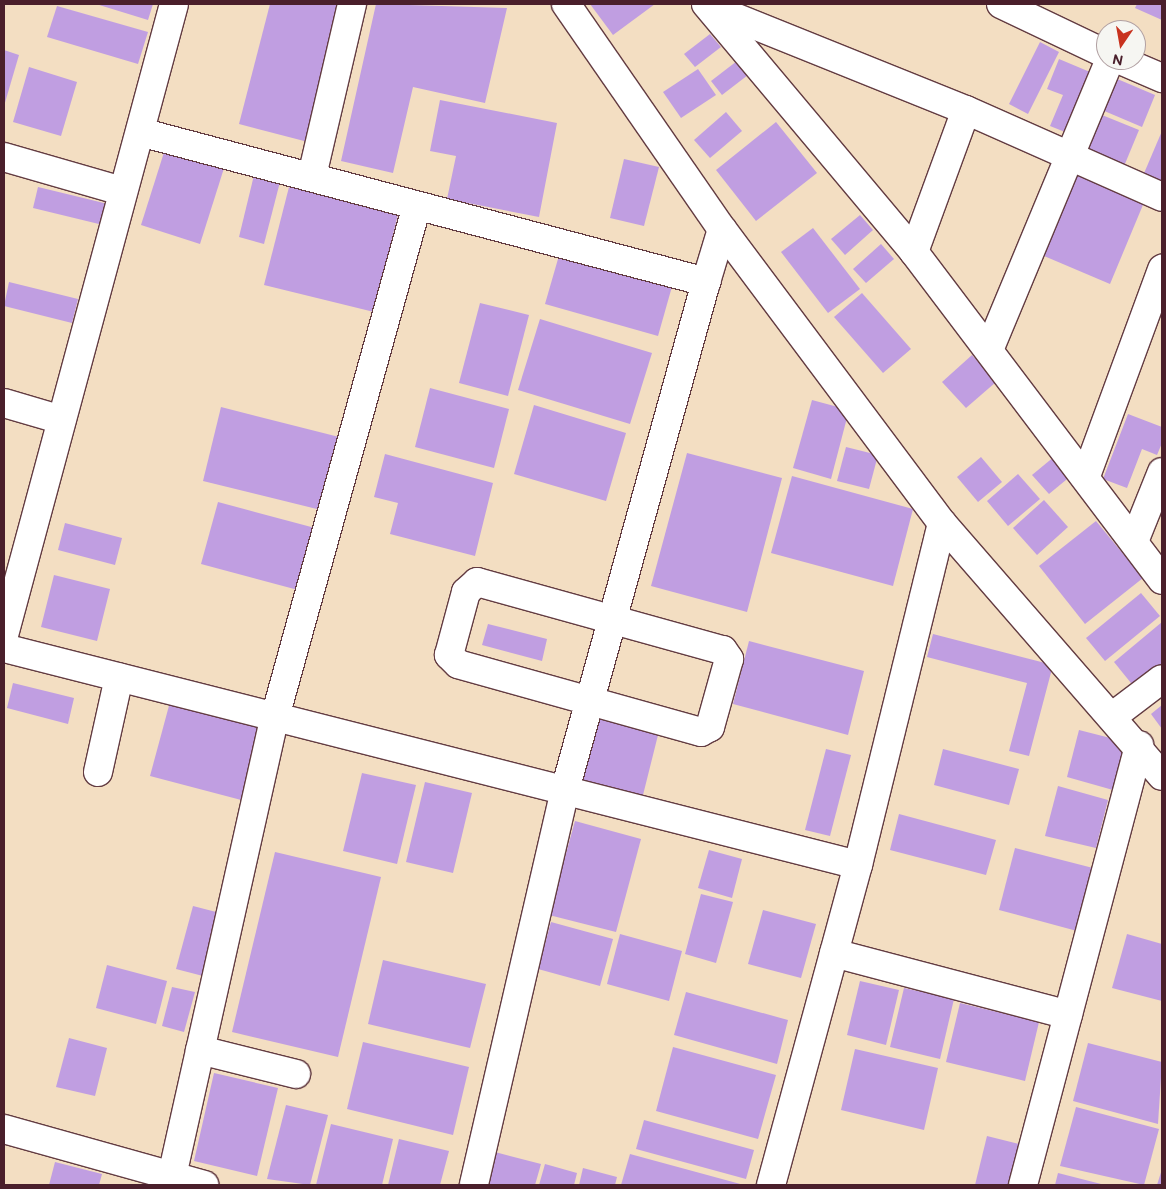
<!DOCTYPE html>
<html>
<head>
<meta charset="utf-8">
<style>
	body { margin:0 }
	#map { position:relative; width:1166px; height:1189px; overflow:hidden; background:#f3dec2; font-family:"Balsamiq Sans",sans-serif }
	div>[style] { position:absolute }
	.building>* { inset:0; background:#c09ee1 }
	.roads { filter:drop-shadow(1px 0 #633c42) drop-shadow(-1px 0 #633c42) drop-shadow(0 1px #633c42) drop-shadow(0 -1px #633c42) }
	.minor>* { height:28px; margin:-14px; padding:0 14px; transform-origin:14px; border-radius:14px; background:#fff }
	span { translate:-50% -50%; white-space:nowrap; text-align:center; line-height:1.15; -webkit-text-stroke:4px #f6f6f2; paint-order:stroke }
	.frame { position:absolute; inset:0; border:5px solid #4a1f2b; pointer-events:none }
	.north { position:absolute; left:1096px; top:20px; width:50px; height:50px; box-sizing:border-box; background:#f6f6f2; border:1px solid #b1a0a2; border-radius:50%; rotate:192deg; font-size:14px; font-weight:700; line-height:20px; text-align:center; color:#4a1f2b }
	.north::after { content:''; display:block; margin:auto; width:18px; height:22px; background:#c8321e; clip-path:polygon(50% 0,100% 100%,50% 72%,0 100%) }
</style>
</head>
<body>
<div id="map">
	<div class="building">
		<div style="clip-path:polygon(96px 4px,153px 4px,148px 20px)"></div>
		<div style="clip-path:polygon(270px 4px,345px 4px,308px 142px,239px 124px)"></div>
		<div style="clip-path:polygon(376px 4px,507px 8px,485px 103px,413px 87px,393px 173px,341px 161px)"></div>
		<div style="clip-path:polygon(590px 4px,655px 4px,613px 35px)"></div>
		<div style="clip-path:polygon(1137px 4px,1162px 4px,1162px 20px,1135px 8px)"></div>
		<div style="clip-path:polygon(57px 6px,148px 32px,138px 64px,47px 37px)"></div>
		<div style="clip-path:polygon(710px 34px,721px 47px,695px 67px,684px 54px)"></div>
		<div style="clip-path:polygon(1040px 42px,1059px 52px,1028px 114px,1009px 104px)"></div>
		<div style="clip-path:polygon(4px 50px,19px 55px,4px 106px)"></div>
		<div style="clip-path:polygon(1059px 59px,1090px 72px,1065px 132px,1050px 126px,1063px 95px,1047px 89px)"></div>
		<div style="clip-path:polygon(737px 61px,748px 75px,722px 95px,711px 81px)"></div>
		<div style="clip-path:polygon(29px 67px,77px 82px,61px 136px,13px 122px)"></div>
		<div style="clip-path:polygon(698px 69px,716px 95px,681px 118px,663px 92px)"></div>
		<div style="clip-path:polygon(1115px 78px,1155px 95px,1142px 127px,1102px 110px)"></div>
		<div style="clip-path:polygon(440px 100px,557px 123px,539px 217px,447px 199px,456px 156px,430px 151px)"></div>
		<div style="clip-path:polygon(726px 112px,742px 131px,710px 158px,694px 140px)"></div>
		<div style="clip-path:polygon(1102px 115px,1139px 130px,1122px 171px,1085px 156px)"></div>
		<div style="clip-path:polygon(776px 122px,817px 173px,756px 221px,716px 170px)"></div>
		<div style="clip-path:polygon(1162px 131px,1162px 181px,1160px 186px,1142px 178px)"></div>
		<div style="clip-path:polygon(166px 146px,225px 165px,200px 244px,141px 225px)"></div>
		<div style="clip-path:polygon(624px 159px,659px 167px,644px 226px,610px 218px)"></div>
		<div style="clip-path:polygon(1073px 170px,1145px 200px,1110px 284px,1037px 253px)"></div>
		<div style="clip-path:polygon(255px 171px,281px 178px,264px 244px,239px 237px)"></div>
		<div style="clip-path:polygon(38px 187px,108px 204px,103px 225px,33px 208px)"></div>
		<div style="clip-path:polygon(289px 187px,398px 214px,374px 312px,264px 285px)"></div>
		<div style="clip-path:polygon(860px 215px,873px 230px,845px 255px,831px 239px)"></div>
		<div style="clip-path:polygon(813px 228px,860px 289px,828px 313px,781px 252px)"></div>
		<div style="clip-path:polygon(881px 244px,894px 259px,866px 283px,853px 269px)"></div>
		<div style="clip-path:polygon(560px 252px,673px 283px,658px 336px,545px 304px)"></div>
		<div style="clip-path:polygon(9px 282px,78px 299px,72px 323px,4px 306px)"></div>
		<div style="clip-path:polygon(862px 293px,911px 349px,883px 373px,834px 317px)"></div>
		<div style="clip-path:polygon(480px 303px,529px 315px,508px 396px,459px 383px)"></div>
		<div style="clip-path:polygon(540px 319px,652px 353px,630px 424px,518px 390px)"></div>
		<div style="clip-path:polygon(972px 355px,996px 382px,966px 408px,942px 382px)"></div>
		<div style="clip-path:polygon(430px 388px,509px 409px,494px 468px,415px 447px)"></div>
		<div style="clip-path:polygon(812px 400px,849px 410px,831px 479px,793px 468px)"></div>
		<div style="clip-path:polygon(534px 405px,626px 433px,606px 501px,514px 474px)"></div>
		<div style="clip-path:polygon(221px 407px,343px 438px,325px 511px,203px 481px)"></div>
		<div style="clip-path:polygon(1128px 414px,1162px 427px,1162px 443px,1157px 455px,1142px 449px,1127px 488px,1103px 479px)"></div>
		<div style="clip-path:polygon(846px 447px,878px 455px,869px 489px,837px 481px)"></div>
		<div style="clip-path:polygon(687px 453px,782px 478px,747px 612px,651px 586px)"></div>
		<div style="clip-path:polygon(385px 454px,493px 483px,475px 556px,390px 534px,398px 503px,374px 497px)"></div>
		<div style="clip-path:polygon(1055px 456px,1072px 475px,1049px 494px,1032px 475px)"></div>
		<div style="clip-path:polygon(981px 457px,1002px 482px,978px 502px,957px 477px)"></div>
		<div style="clip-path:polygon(1018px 474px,1040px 499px,1008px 526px,987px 501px)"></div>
		<div style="clip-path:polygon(792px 476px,913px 509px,893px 586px,771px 553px)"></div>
		<div style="clip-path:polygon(1044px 500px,1068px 527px,1037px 555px,1013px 528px)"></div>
		<div style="clip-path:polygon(218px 502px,315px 528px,298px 590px,201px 564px)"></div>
		<div style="clip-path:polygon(1096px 521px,1143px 578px,1085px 624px,1039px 566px)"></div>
		<div style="clip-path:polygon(65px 523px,122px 538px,115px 565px,58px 550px)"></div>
		<div style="clip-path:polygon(54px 575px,110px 589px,97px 641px,41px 627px)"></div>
		<div style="clip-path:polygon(1141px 593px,1160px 616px,1105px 661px,1086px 638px)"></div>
		<div style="clip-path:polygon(1162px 622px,1162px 665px,1135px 688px,1114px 662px)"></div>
		<div style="clip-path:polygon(488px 624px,547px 639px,542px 661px,482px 645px)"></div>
		<div style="clip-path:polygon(933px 634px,1053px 665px,1029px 756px,1009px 751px,1027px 683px,927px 657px)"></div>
		<div style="clip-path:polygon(749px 641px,864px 671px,848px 735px,733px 704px)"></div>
		<div style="clip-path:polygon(13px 683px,74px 698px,68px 724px,7px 708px)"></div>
		<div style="clip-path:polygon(170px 702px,264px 727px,245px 801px,150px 776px)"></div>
		<div style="clip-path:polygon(1162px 705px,1162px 729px,1151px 714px)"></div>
		<div style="clip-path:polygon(598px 714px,659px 731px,641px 803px,579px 786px)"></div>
		<div style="clip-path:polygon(1079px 730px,1126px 742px,1113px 790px,1067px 777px)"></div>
		<div style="clip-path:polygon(826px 749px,851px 755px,830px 836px,805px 830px)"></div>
		<div style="clip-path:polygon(943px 749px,1019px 769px,1009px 805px,934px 785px)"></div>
		<div style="clip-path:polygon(362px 773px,416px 785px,397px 864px,343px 851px)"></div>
		<div style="clip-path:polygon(425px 782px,472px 793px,453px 873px,406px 862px)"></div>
		<div style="clip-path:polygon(1058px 786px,1108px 800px,1096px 848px,1045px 836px)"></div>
		<div style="clip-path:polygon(899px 814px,996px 840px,986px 875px,890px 850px)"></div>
		<div style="clip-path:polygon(575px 821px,641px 839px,616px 932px,549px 915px)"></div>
		<div style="clip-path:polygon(1015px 848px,1093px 868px,1077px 931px,999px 910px)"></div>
		<div style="clip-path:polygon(709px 850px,742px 859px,732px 898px,698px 888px)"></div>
		<div style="clip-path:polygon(275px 852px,381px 877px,338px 1057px,232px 1032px)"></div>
		<div style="clip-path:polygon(701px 894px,733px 902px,716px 963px,685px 954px)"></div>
		<div style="clip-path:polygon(193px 906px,220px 913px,203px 976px,176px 969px)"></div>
		<div style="clip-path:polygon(763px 910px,816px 924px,801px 978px,748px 964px)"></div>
		<div style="clip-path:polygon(551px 922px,613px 939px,600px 986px,538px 969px)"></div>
		<div style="clip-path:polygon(620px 934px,682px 951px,669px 1001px,607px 984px)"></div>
		<div style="clip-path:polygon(1127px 934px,1162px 944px,1162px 1001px,1112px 988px)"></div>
		<div style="clip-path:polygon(383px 960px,486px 984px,470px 1048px,368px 1024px)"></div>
		<div style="clip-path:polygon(107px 965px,167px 981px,156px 1024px,96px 1008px)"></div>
		<div style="clip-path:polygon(860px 981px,899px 990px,886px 1045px,847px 1035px)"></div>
		<div style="clip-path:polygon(172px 987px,195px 992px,184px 1032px,162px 1026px)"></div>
		<div style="clip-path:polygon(904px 988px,954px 999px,940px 1059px,890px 1047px)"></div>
		<div style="clip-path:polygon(686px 992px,788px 1020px,777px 1064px,674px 1035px)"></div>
		<div style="clip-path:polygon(960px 1003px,1039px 1022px,1025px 1081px,946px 1062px)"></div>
		<div style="clip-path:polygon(69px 1038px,107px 1048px,95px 1096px,56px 1087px)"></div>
		<div style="clip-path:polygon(363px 1042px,469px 1067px,453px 1135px,347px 1109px)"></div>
		<div style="clip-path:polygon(1088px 1043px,1162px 1062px,1158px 1124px,1073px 1101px)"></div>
		<div style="clip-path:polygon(673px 1047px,776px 1075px,758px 1139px,656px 1111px)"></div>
		<div style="clip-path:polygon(855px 1049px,938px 1068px,924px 1130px,841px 1110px)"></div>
		<div style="clip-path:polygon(214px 1073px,278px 1088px,257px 1176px,194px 1161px)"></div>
		<div style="clip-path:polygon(286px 1105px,328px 1115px,310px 1185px,267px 1179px)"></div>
		<div style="clip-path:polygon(1076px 1107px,1159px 1129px,1144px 1185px,1060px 1166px)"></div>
		<div style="clip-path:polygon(644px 1120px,754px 1150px,746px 1179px,636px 1149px)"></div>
		<div style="clip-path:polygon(331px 1124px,393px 1139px,382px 1185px,316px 1185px)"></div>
		<div style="clip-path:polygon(987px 1136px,1023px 1145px,1013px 1185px,975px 1185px)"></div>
		<div style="clip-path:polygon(399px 1139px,449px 1151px,440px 1185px,388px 1185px)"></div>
		<div style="clip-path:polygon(495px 1152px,541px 1164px,535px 1185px,486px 1185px)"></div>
		<div style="clip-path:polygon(630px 1154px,744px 1185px,621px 1185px)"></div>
		<div style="clip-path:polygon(55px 1162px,102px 1174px,99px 1185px,49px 1185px)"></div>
		<div style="clip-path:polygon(545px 1164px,577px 1173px,574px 1185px,539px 1185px)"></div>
		<div style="clip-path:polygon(583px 1168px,617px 1177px,615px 1185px,579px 1185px)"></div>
		<div style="clip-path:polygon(1162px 1169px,1162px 1185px,1157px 1185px)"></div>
		<div style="clip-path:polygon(1058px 1173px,1105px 1185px,1055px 1185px)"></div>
	</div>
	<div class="roads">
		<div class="minor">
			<div style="left:566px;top:4px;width:274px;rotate:55.3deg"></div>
			<div style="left:722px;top:229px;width:367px;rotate:53.2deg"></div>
			<div style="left:942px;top:523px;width:335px;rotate:49deg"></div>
			<div style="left:706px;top:4px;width:324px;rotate:50deg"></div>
			<div style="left:914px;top:252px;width:411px;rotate:52.9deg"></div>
			<div style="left:1001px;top:4px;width:116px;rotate:25.5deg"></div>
			<div style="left:712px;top:8px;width:274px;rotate:21.9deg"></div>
			<div style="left:966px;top:110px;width:214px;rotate:23.9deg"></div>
			<div style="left:1120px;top:60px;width:46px;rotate:23.2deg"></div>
			<div style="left:140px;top:132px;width:586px;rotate:14.84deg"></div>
			<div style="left:706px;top:282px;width:527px;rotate:105.51deg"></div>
			<div style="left:565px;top:790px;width:405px;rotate:103deg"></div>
			<div style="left:4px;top:157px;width:123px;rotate:16.1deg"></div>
			<div style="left:312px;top:176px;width:177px;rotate:-76.9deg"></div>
			<div style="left:914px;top:252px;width:151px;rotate:-69.9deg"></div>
			<div style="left:706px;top:282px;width:55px;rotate:-73.2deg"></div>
			<div style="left:989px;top:350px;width:314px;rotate:-67.4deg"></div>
			<div style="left:4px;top:403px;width:60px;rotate:16.3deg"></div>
			<div style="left:1086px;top:476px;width:221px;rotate:-69.8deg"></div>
			<div style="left:1135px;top:539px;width:72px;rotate:-68.1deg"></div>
			<div style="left:477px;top:582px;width:255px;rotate:15.5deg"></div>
			<div style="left:723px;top:650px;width:11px;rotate:56deg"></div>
			<div style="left:729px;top:659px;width:71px;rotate:105.6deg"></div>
			<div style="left:710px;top:727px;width:10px;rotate:151deg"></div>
			<div style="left:701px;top:732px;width:252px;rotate:-164.4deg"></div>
			<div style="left:458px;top:664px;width:13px;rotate:-135deg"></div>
			<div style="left:449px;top:655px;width:65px;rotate:-74.9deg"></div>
			<div style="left:466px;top:592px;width:15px;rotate:-42deg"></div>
			<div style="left:4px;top:635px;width:653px;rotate:-74.92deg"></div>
			<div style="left:4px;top:648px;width:881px;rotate:14.26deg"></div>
			<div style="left:1113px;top:716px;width:61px;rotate:-37.1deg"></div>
			<div style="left:98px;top:772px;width:97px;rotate:-77.5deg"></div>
			<div style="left:834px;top:953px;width:242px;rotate:14.8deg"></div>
			<div style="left:200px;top:1050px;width:99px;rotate:14deg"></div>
			<div style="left:4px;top:1129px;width:208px;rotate:15.6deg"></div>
			<div style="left:172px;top:1176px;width:470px;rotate:-77.4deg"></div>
			<div style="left:275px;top:717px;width:531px;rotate:-74.5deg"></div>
			<div style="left:771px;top:1185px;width:332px;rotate:-74.8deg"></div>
			<div style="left:858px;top:865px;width:352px;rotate:-76.2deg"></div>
			<div style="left:1023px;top:1185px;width:455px;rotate:-75.2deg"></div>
		</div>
	</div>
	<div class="frame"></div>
	<div class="north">N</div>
</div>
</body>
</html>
